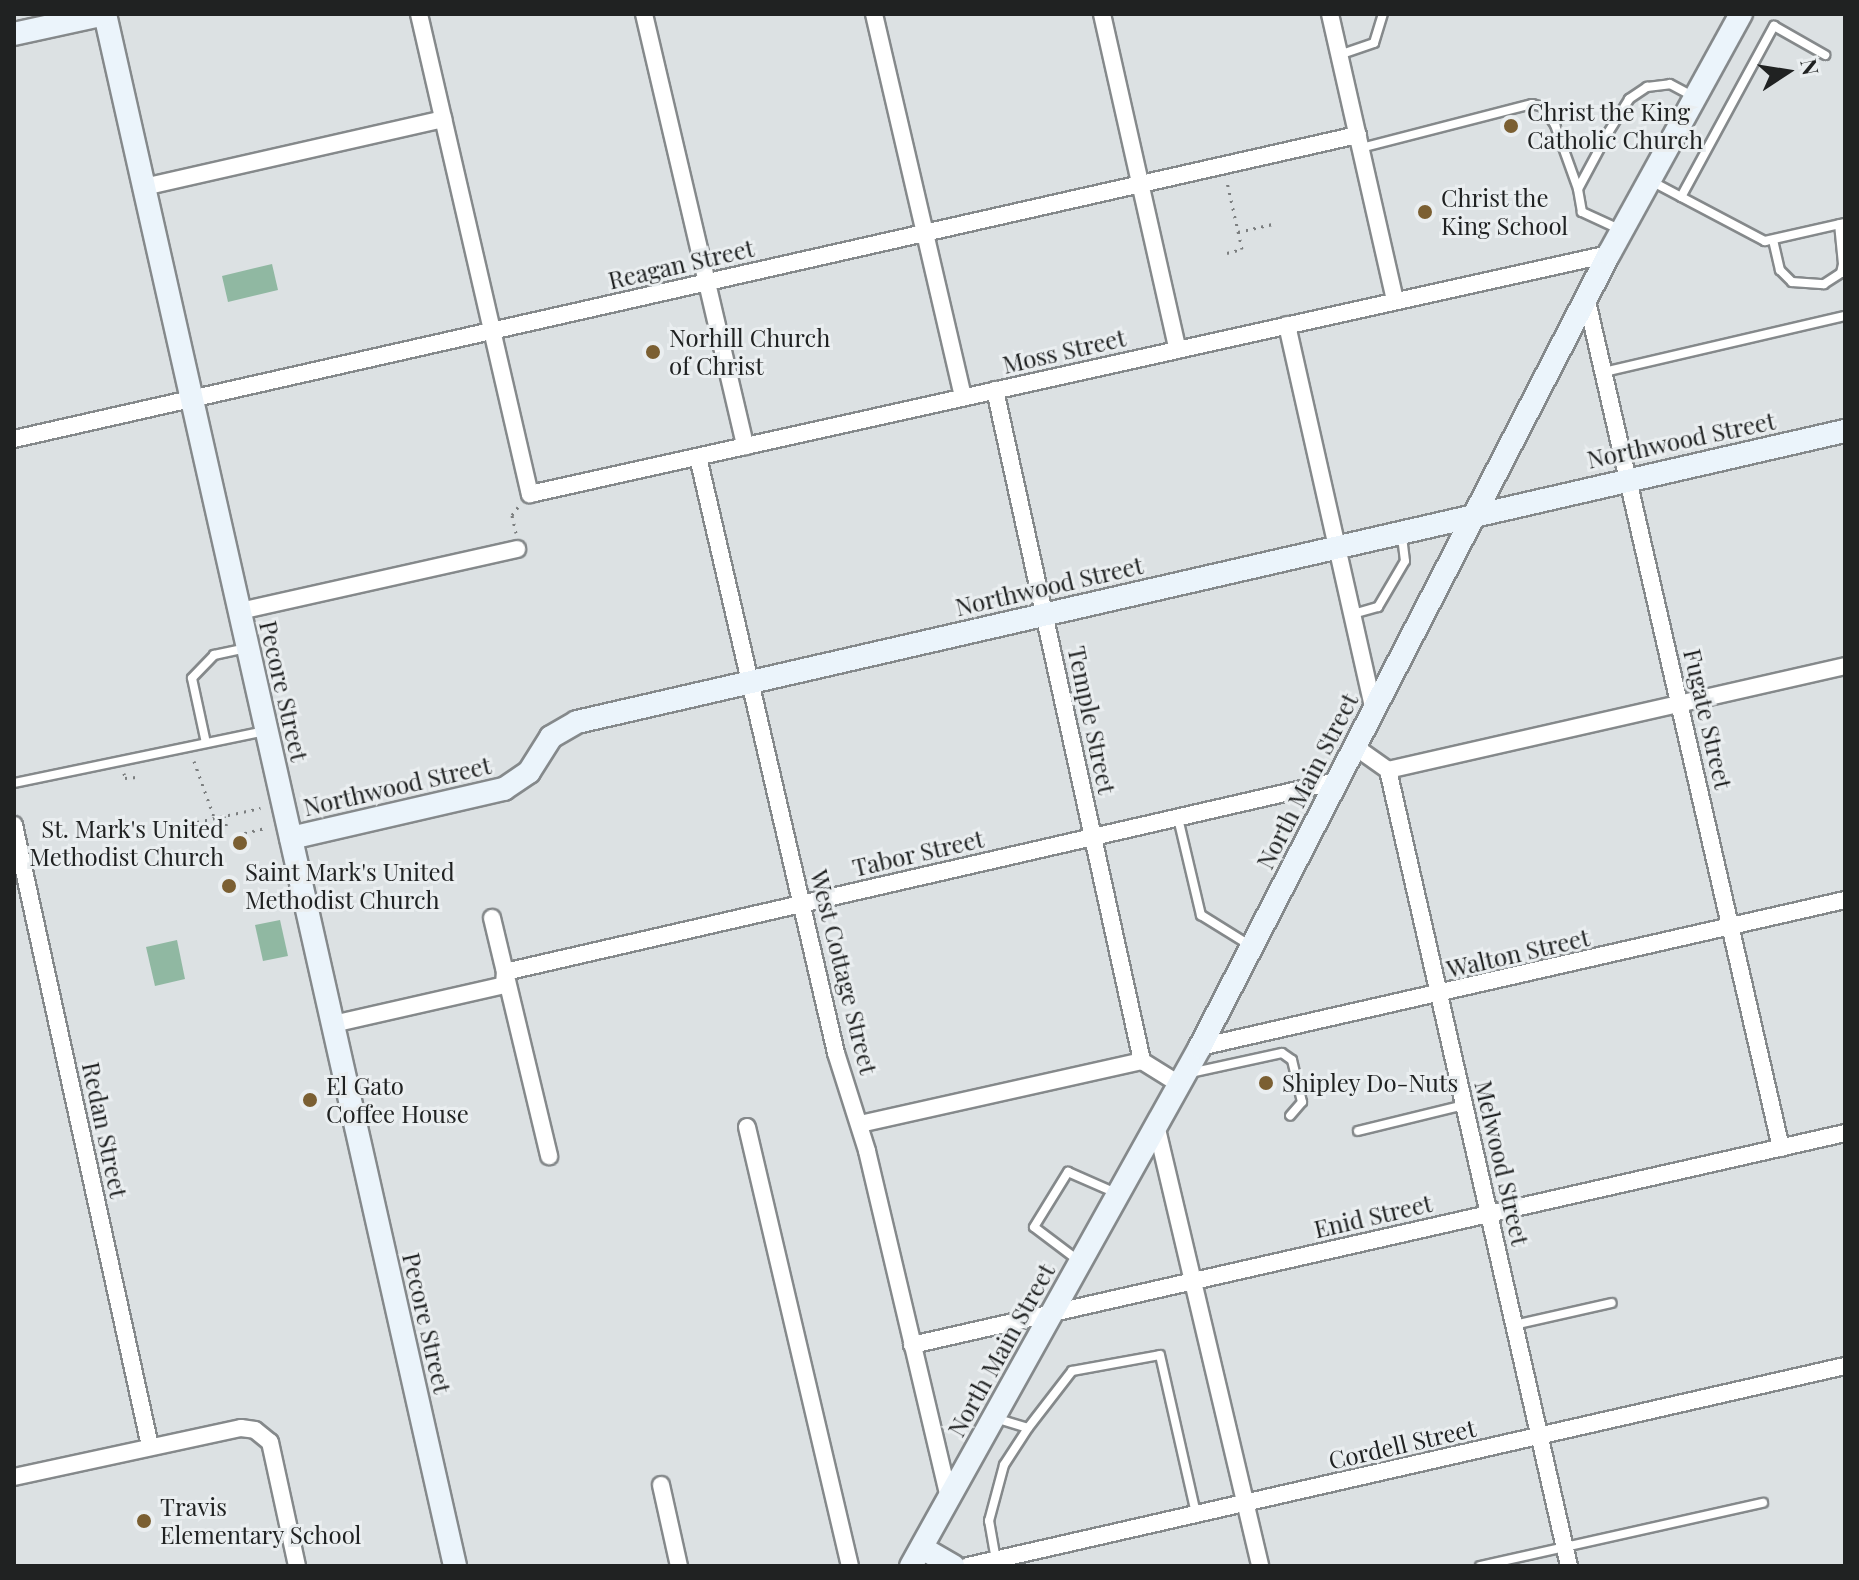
<!DOCTYPE html>
<html>
<head>
<meta charset="utf-8">
<style>
	body { margin:0 }
	#map { position:relative; width:1859px; height:1580px; overflow:hidden; background:#dce1e3; font-family:"Playfair Display",serif }
	div>[style] { position:absolute }
	.green>* { inset:0; background:#90b8a2 }
	.path>* { height:3px; margin-top:-1.5px; transform-origin:0; background:repeating-linear-gradient(90deg,#7b7e7f 0 2px,transparent 0 8px) }
	.roads { filter:drop-shadow(2px 0 #85898b) drop-shadow(-2px 0 #85898b) drop-shadow(0 2px #85898b) drop-shadow(0 -2px #85898b) }
	.lane>* { height:8px; margin:-4px; padding:0 4px; transform-origin:4px; border-radius:4px; background:#fff }
	.street>* { height:16px; margin:-8px; padding:0 8px; transform-origin:8px; border-radius:8px; background:#fff }
	.secondary>* { height:22px; margin:-11px; padding:0 11px; transform-origin:11px; border-radius:11px; background:#ebf4fb }
	.dots>* { width:22px; height:22px; translate:-50% -50%; box-sizing:border-box; border:4px solid #eaeef0; border-radius:50% }
	span { translate:-50% -50%; white-space:nowrap; text-align:center; line-height:1.15; -webkit-text-stroke:6px #eaeef0; paint-order:stroke }
	.poi-label { font-size:24px; color:#202222 }
	.left { translate:0 -50%; text-align:left }
	.right { translate:-100% -50%; text-align:right }
	.street-label { font-size:24px; color:#202222 }
	.frame { position:absolute; inset:0; border:16px solid #202222; pointer-events:none }
	.north { position:absolute; left:1747px; top:32px; width:80px; height:80px; -webkit-text-stroke:6px #eaeef0; paint-order:stroke; rotate:78deg; font-size:22px; font-weight:700; line-height:32px; text-align:center; color:#202222 }
	.north::after { content:''; display:block; margin:auto; width:28px; height:36px; background:#202222; clip-path:polygon(50% 0,100% 100%,50% 72%,0 100%) }
</style>
</head>
<body>
<div id="map">
	<div class="green">
		<div style="clip-path:polygon(272px 264px,278px 290px,228px 302px,222px 276px)"></div>
		<div style="clip-path:polygon(280px 920px,288px 956px,263px 961px,255px 925px)"></div>
		<div style="clip-path:polygon(177px 940px,185px 979px,155px 986px,146px 947px)"></div>
	</div>
	<div class="path">
		<div style="left:1238px;top:232px;width:36px;rotate:-13deg"></div>
		<div style="left:1227px;top:253px;width:16px;rotate:-15deg"></div>
		<div style="left:1242px;top:249px;width:69px;rotate:-102.6deg"></div>
		<div style="left:516px;top:533px;width:18px;rotate:-103deg"></div>
		<div style="left:512px;top:515px;width:10px;rotate:-53deg"></div>
		<div style="left:194px;top:761px;width:59px;rotate:70.3deg"></div>
		<div style="left:124px;top:773px;width:5px;rotate:79deg"></div>
		<div style="left:125px;top:778px;width:12px;rotate:-5deg"></div>
		<div style="left:224px;top:816px;width:12px;rotate:76deg"></div>
		<div style="left:197px;top:822px;width:65px;rotate:-12.5deg"></div>
		<div style="left:237px;top:835px;width:29px;rotate:-14deg"></div>
		<div style="left:256px;top:909px;width:27px;rotate:-13deg"></div>
	</div>
	<div class="roads">
		<div class="lane">
			<div style="left:1339px;top:55px;width:37px;rotate:-19deg"></div>
			<div style="left:1374px;top:43px;width:30px;rotate:-73deg"></div>
			<div style="left:1361px;top:148px;width:177px;rotate:-14.4deg"></div>
			<div style="left:1532px;top:104px;width:11px;rotate:15deg"></div>
			<div style="left:1543px;top:107px;width:22px;rotate:56deg"></div>
			<div style="left:1555px;top:125px;width:68px;rotate:70.2deg"></div>
			<div style="left:1651px;top:181px;width:129px;rotate:27.8deg"></div>
			<div style="left:1765px;top:241px;width:82px;rotate:-12.7deg"></div>
			<div style="left:1681px;top:197px;width:195px;rotate:-61.5deg"></div>
			<div style="left:1774px;top:26px;width:59px;rotate:29.6deg"></div>
			<div style="left:1619px;top:229px;width:41px;rotate:-155.3deg"></div>
			<div style="left:1582px;top:212px;width:23px;rotate:-100deg"></div>
			<div style="left:1578px;top:189px;width:64px;rotate:-61.8deg"></div>
			<div style="left:1608px;top:133px;width:40px;rotate:-58deg"></div>
			<div style="left:1629px;top:99px;width:22px;rotate:-34deg"></div>
			<div style="left:1647px;top:87px;width:23px;rotate:-7deg"></div>
			<div style="left:1670px;top:84px;width:26px;rotate:28deg"></div>
			<div style="left:1773px;top:240px;width:31px;rotate:77deg"></div>
			<div style="left:1780px;top:270px;width:17px;rotate:45deg"></div>
			<div style="left:1792px;top:282px;width:32px;rotate:4deg"></div>
			<div style="left:1824px;top:284px;width:20px;rotate:-33deg"></div>
			<div style="left:1841px;top:273px;width:9px;rotate:-77deg"></div>
			<div style="left:1843px;top:264px;width:40px;rotate:-95.7deg"></div>
			<div style="left:1604px;top:372px;width:247px;rotate:-13.1deg"></div>
			<div style="left:1353px;top:614px;width:26px;rotate:-16deg"></div>
			<div style="left:1378px;top:607px;width:53px;rotate:-59.6deg"></div>
			<div style="left:1405px;top:561px;width:26px;rotate:-97deg"></div>
			<div style="left:206px;top:743px;width:66px;rotate:-102.2deg"></div>
			<div style="left:192px;top:678px;width:32px;rotate:-46deg"></div>
			<div style="left:214px;top:655px;width:34px;rotate:-12deg"></div>
			<div style="left:14px;top:783px;width:255px;rotate:-11.7deg"></div>
			<div style="left:1178px;top:818px;width:100px;rotate:76.7deg"></div>
			<div style="left:1201px;top:915px;width:59px;rotate:31.8deg"></div>
			<div style="left:1190px;top:1073px;width:94px;rotate:-12.3deg"></div>
			<div style="left:1282px;top:1053px;width:12px;rotate:35deg"></div>
			<div style="left:1292px;top:1060px;width:43px;rotate:76.6deg"></div>
			<div style="left:1302px;top:1102px;width:18px;rotate:131deg"></div>
			<div style="left:1358px;top:1131px;width:109px;rotate:-13.8deg"></div>
			<div style="left:1079px;top:1261px;width:56px;rotate:-142.9deg"></div>
			<div style="left:1034px;top:1227px;width:65px;rotate:-58.3deg"></div>
			<div style="left:1068px;top:1172px;width:52px;rotate:23.6deg"></div>
			<div style="left:1514px;top:1325px;width:100px;rotate:-12.7deg"></div>
			<div style="left:995px;top:1418px;width:34px;rotate:17deg"></div>
			<div style="left:1028px;top:1428px;width:72px;rotate:-52.3deg"></div>
			<div style="left:1072px;top:1371px;width:89px;rotate:-10.3deg"></div>
			<div style="left:1160px;top:1355px;width:163px;rotate:77.2deg"></div>
			<div style="left:996px;top:1560px;width:40px;rotate:-100deg"></div>
			<div style="left:989px;top:1521px;width:58px;rotate:-75deg"></div>
			<div style="left:1004px;top:1465px;width:44px;rotate:-57deg"></div>
			<div style="left:1480px;top:1566px;width:290px;rotate:-12.6deg"></div>
		</div>
		<div class="street">
			<div style="left:419px;top:14px;width:493px;rotate:77deg"></div>
			<div style="left:530px;top:494px;width:1105px;rotate:-12.54deg"></div>
			<div style="left:644px;top:14px;width:444px;rotate:76.8deg"></div>
			<div style="left:874px;top:14px;width:393px;rotate:76.9deg"></div>
			<div style="left:1102px;top:14px;width:344px;rotate:77.3deg"></div>
			<div style="left:1330px;top:14px;width:294px;rotate:77.2deg"></div>
			<div style="left:144px;top:187px;width:307px;rotate:-12.8deg"></div>
			<div style="left:1587px;top:301px;width:869px;rotate:77.1deg"></div>
			<div style="left:1287px;top:325px;width:393px;rotate:77.3deg"></div>
			<div style="left:995px;top:390px;width:687px;rotate:77.64deg"></div>
			<div style="left:14px;top:439px;width:1378px;rotate:-12.75deg"></div>
			<div style="left:698px;top:457px;width:612px;rotate:76.96deg"></div>
			<div style="left:836px;top:1053px;width:103px;rotate:72.4deg"></div>
			<div style="left:867px;top:1151px;width:357px;rotate:76.7deg"></div>
			<div style="left:240px;top:611px;width:284px;rotate:-12.6deg"></div>
			<div style="left:1354px;top:746px;width:42px;rotate:35.2deg"></div>
			<div style="left:1388px;top:770px;width:469px;rotate:-12.8deg"></div>
			<div style="left:1388px;top:770px;width:816px;rotate:77.19deg"></div>
			<div style="left:14px;top:825px;width:636px;rotate:77.65deg"></div>
			<div style="left:492px;top:918px;width:245px;rotate:76.5deg"></div>
			<div style="left:333px;top:1024px;width:175px;rotate:-12.8deg"></div>
			<div style="left:504px;top:985px;width:13px;rotate:-86deg"></div>
			<div style="left:505px;top:972px;width:854px;rotate:-12.93deg"></div>
			<div style="left:1200px;top:1047px;width:662px;rotate:-12.84deg"></div>
			<div style="left:860px;top:1124px;width:289px;rotate:-12.6deg"></div>
			<div style="left:1142px;top:1061px;width:44px;rotate:31.9deg"></div>
			<div style="left:1156px;top:1125px;width:453px;rotate:76.7deg"></div>
			<div style="left:747px;top:1127px;width:451px;rotate:76.8deg"></div>
			<div style="left:912px;top:1345px;width:957px;rotate:-12.8deg"></div>
			<div style="left:14px;top:1477px;width:232px;rotate:-12.2deg"></div>
			<div style="left:241px;top:1428px;width:14px;rotate:8deg"></div>
			<div style="left:255px;top:1430px;width:19px;rotate:39deg"></div>
			<div style="left:270px;top:1442px;width:127px;rotate:77.7deg"></div>
			<div style="left:661px;top:1485px;width:83px;rotate:77.5deg"></div>
			<div style="left:968px;top:1566px;width:900px;rotate:-12.85deg"></div>
		</div>
		<div class="secondary">
			<div style="left:105px;top:14px;width:1591px;rotate:77.29deg"></div>
			<div style="left:14px;top:34px;width:93px;rotate:-12.4deg"></div>
			<div style="left:291px;top:838px;width:219px;rotate:-13deg"></div>
			<div style="left:504px;top:789px;width:30px;rotate:-34deg"></div>
			<div style="left:529px;top:772px;width:41px;rotate:-57.8deg"></div>
			<div style="left:551px;top:737px;width:30px;rotate:-30deg"></div>
			<div style="left:577px;top:722px;width:1301px;rotate:-12.93deg"></div>
			<div style="left:922px;top:1548px;width:36px;rotate:30deg"></div>
			<div style="left:911px;top:1566px;width:594px;rotate:-60.89deg"></div>
			<div style="left:1200px;top:1047px;width:892px;rotate:-62.72deg"></div>
			<div style="left:1609px;top:254px;width:274px;rotate:-61.2deg"></div>
		</div>
	</div>
	<div class="dots">
		<div style="left:1511px;top:126px;background:#7b5f32"></div>
		<div style="left:1425px;top:212px;background:#7b5f32"></div>
		<div style="left:653px;top:352px;background:#7b5f32"></div>
		<div style="left:240px;top:843px;background:#7b5f32"></div>
		<div style="left:229px;top:886px;background:#7b5f32"></div>
		<div style="left:1266px;top:1083px;background:#7b5f32"></div>
		<div style="left:310px;top:1100px;background:#7b5f32"></div>
		<div style="left:144px;top:1521px;background:#7b5f32"></div>
	</div>
	<div class="poi-label">
		<span class="left" style="left:1527px;top:126px">Christ the King<br>Catholic Church</span>
		<span class="left" style="left:1441px;top:212px">Christ the<br>King School</span>
		<span class="left" style="left:669px;top:352px">Norhill Church<br>of Christ</span>
		<span class="right" style="left:224px;top:843px">St. Mark's United<br>Methodist Church</span>
		<span class="left" style="left:245px;top:886px">Saint Mark's United<br>Methodist Church</span>
		<span class="left" style="left:1282px;top:1083px">Shipley Do-Nuts</span>
		<span class="left" style="left:326px;top:1100px">El Gato<br>Coffee House</span>
		<span class="left" style="left:160px;top:1521px">Travis<br>Elementary School</span>
	</div>
	<div class="street-label">
		<span style="left:681px;top:264px;rotate:-13deg">Reagan Street</span>
		<span style="left:1064px;top:351px;rotate:-13deg">Moss Street</span>
		<span style="left:1681px;top:440px;rotate:-12deg">Northwood Street</span>
		<span style="left:1049px;top:586px;rotate:-13deg">Northwood Street</span>
		<span style="left:284px;top:691px;rotate:77deg">Pecore Street</span>
		<span style="left:1708px;top:719px;rotate:77deg">Fugate Street</span>
		<span style="left:1092px;top:720px;rotate:78deg">Temple Street</span>
		<span style="left:1307px;top:781px;rotate:-63deg">North Main Street</span>
		<span style="left:397px;top:786px;rotate:-13deg">Northwood Street</span>
		<span style="left:918px;top:853px;rotate:-13deg">Tabor Street</span>
		<span style="left:1518px;top:953px;rotate:-13deg">Walton Street</span>
		<span style="left:844px;top:972px;rotate:76deg">West Cottage Street</span>
		<span style="left:105px;top:1130px;rotate:78deg">Redan Street</span>
		<span style="left:1502px;top:1163px;rotate:77deg">Melwood Street</span>
		<span style="left:1373px;top:1216px;rotate:-13deg">Enid Street</span>
		<span style="left:427px;top:1323px;rotate:77deg">Pecore Street</span>
		<span style="left:1001px;top:1350px;rotate:-61deg">North Main Street</span>
		<span style="left:1402px;top:1444px;rotate:-13deg">Cordell Street</span>
	</div>
	<div class="frame"></div>
	<div class="north">N</div>
</div>
</body>
</html>
